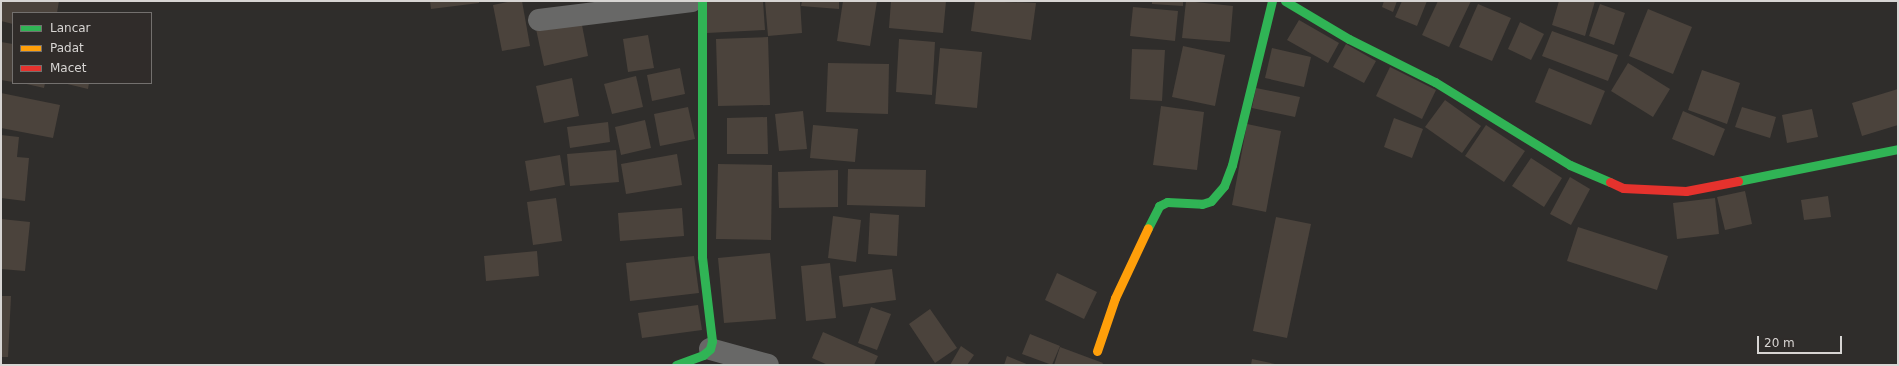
<!DOCTYPE html>
<html>
<head>
<meta charset="utf-8">
<style>
	body { margin:0 }
	#map { position:relative; width:1899px; height:366px; overflow:hidden; background:#2f2d2b; font-family:"DejaVu Sans",sans-serif }
	div>[style] { position:absolute }
	.building>* { inset:0; background:#4b433c }
	.street>* { height:22px; margin:-11px; padding:0 11px; transform-origin:11px; border-radius:11px; background:#686867 }
	.fast>* { height:9px; margin:-4.5px; padding:0 4.5px; transform-origin:4.5px; border-radius:4.5px; background:#30b455 }
	.slow>* { height:9px; margin:-4.5px; padding:0 4.5px; transform-origin:4.5px; border-radius:4.5px; background:#ff9f0a }
	.jam>* { height:9px; margin:-4.5px; padding:0 4.5px; transform-origin:4.5px; border-radius:4.5px; background:#e5322d }
	span { translate:-50% -50%; white-space:nowrap; text-align:center; line-height:1.15; -webkit-text-stroke:3px #302c2a; paint-order:stroke }
	.frame { position:absolute; inset:0; border:2px solid #d7d5d3; pointer-events:none }
	.legend { position:absolute; left:12px; top:12px; width:140px; height:72px; box-sizing:border-box; background:#302c2a; border:1px solid #73706e; margin:0; padding:5px 7px; list-style:none; font-size:12px; color:#d7d5d3 }
	.legend li { display:flex; align-items:center; gap:8px; height:20px }
	.legend b { width:20px; border:1px solid #73706e }
	.scale { position:absolute; left:1757px; top:336px; width:85px; height:18px; box-sizing:border-box; border:2px solid #d7d5d3; border-top:0; padding-left:5px; font-size:12px; line-height:14px; white-space:nowrap; color:#d7d5d3; -webkit-text-stroke:3px #302c2a; paint-order:stroke }
</style>
</head>
<body>
<div id="map">
	<div class="building">
		<div style="clip-path:polygon(1px 1px,59px 1px,57px 13px,13px 13px,13px 24px,1px 21px)"></div>
		<div style="clip-path:polygon(430px 1px,479px 1px,479px 3px,431px 9px)"></div>
		<div style="clip-path:polygon(513px 1px,522px 1px,530px 46px,502px 51px,493px 5px)"></div>
		<div style="clip-path:polygon(705px 1px,763px 1px,765px 30px,707px 33px)"></div>
		<div style="clip-path:polygon(765px 1px,800px 1px,802px 33px,768px 36px)"></div>
		<div style="clip-path:polygon(802px 1px,839px 1px,839px 9px,801px 6px)"></div>
		<div style="clip-path:polygon(843px 1px,877px 1px,870px 46px,837px 41px)"></div>
		<div style="clip-path:polygon(891px 1px,946px 1px,943px 33px,889px 28px)"></div>
		<div style="clip-path:polygon(975px 1px,1036px 3px,1031px 40px,971px 31px)"></div>
		<div style="clip-path:polygon(1152px 1px,1183px 1px,1183px 6px,1152px 4px)"></div>
		<div style="clip-path:polygon(1186px 1px,1233px 6px,1230px 42px,1182px 38px)"></div>
		<div style="clip-path:polygon(1384px 1px,1397px 1px,1393px 12px,1382px 7px)"></div>
		<div style="clip-path:polygon(1402px 1px,1427px 1px,1417px 26px,1395px 17px)"></div>
		<div style="clip-path:polygon(1438px 1px,1471px 1px,1449px 47px,1422px 35px)"></div>
		<div style="clip-path:polygon(1559px 1px,1595px 1px,1585px 36px,1552px 25px)"></div>
		<div style="clip-path:polygon(1478px 4px,1511px 18px,1492px 61px,1459px 47px)"></div>
		<div style="clip-path:polygon(1600px 4px,1625px 13px,1614px 45px,1589px 36px)"></div>
		<div style="clip-path:polygon(1133px 7px,1178px 11px,1175px 41px,1130px 36px)"></div>
		<div style="clip-path:polygon(1648px 9px,1692px 27px,1673px 74px,1629px 56px)"></div>
		<div style="clip-path:polygon(581px 20px,588px 56px,544px 66px,536px 29px)"></div>
		<div style="clip-path:polygon(1299px 20px,1339px 43px,1328px 63px,1287px 40px)"></div>
		<div style="clip-path:polygon(1520px 22px,1544px 34px,1531px 60px,1508px 49px)"></div>
		<div style="clip-path:polygon(1552px 31px,1618px 55px,1608px 81px,1542px 56px)"></div>
		<div style="clip-path:polygon(648px 35px,654px 68px,628px 72px,623px 39px)"></div>
		<div style="clip-path:polygon(768px 37px,770px 105px,718px 106px,716px 39px)"></div>
		<div style="clip-path:polygon(899px 39px,935px 42px,932px 95px,896px 92px)"></div>
		<div style="clip-path:polygon(1px 42px,13px 44px,13px 82px,1px 80px)"></div>
		<div style="clip-path:polygon(1346px 44px,1376px 61px,1364px 83px,1333px 67px)"></div>
		<div style="clip-path:polygon(1183px 46px,1225px 55px,1215px 106px,1172px 97px)"></div>
		<div style="clip-path:polygon(940px 48px,982px 52px,977px 108px,935px 104px)"></div>
		<div style="clip-path:polygon(1272px 48px,1311px 57px,1304px 87px,1265px 78px)"></div>
		<div style="clip-path:polygon(1132px 49px,1165px 50px,1162px 101px,1130px 99px)"></div>
		<div style="clip-path:polygon(828px 63px,889px 64px,888px 114px,826px 112px)"></div>
		<div style="clip-path:polygon(1628px 63px,1670px 89px,1653px 117px,1611px 91px)"></div>
		<div style="clip-path:polygon(1390px 67px,1436px 90px,1422px 119px,1376px 96px)"></div>
		<div style="clip-path:polygon(680px 68px,685px 94px,652px 101px,647px 75px)"></div>
		<div style="clip-path:polygon(1549px 68px,1605px 91px,1591px 125px,1535px 102px)"></div>
		<div style="clip-path:polygon(1702px 70px,1740px 83px,1727px 124px,1688px 110px)"></div>
		<div style="clip-path:polygon(636px 76px,643px 107px,612px 114px,604px 84px)"></div>
		<div style="clip-path:polygon(572px 78px,579px 116px,544px 123px,536px 86px)"></div>
		<div style="clip-path:polygon(22px 83px,45px 83px,44px 88px)"></div>
		<div style="clip-path:polygon(63px 83px,89px 83px,88px 89px)"></div>
		<div style="clip-path:polygon(1256px 88px,1300px 97px,1295px 117px,1252px 108px)"></div>
		<div style="clip-path:polygon(1898px 89px,1898px 125px,1862px 136px,1852px 103px)"></div>
		<div style="clip-path:polygon(1px 93px,60px 105px,53px 138px,1px 128px)"></div>
		<div style="clip-path:polygon(1445px 100px,1481px 126px,1462px 153px,1425px 127px)"></div>
		<div style="clip-path:polygon(1161px 106px,1204px 112px,1197px 170px,1153px 165px)"></div>
		<div style="clip-path:polygon(688px 107px,695px 139px,660px 146px,654px 114px)"></div>
		<div style="clip-path:polygon(1742px 107px,1776px 117px,1770px 138px,1735px 127px)"></div>
		<div style="clip-path:polygon(1812px 109px,1818px 137px,1787px 143px,1782px 115px)"></div>
		<div style="clip-path:polygon(803px 111px,807px 149px,779px 151px,775px 114px)"></div>
		<div style="clip-path:polygon(1683px 111px,1725px 129px,1714px 156px,1672px 139px)"></div>
		<div style="clip-path:polygon(767px 117px,768px 154px,727px 154px,727px 118px)"></div>
		<div style="clip-path:polygon(1394px 118px,1423px 129px,1412px 158px,1384px 147px)"></div>
		<div style="clip-path:polygon(645px 120px,651px 148px,621px 155px,615px 127px)"></div>
		<div style="clip-path:polygon(608px 122px,610px 142px,570px 148px,567px 127px)"></div>
		<div style="clip-path:polygon(1247px 124px,1281px 131px,1266px 212px,1232px 205px)"></div>
		<div style="clip-path:polygon(813px 125px,858px 129px,855px 162px,810px 158px)"></div>
		<div style="clip-path:polygon(1486px 125px,1525px 151px,1504px 182px,1465px 156px)"></div>
		<div style="clip-path:polygon(1px 135px,19px 137px,17px 157px,29px 158px,25px 201px,1px 198px)"></div>
		<div style="clip-path:polygon(616px 150px,619px 182px,570px 186px,567px 154px)"></div>
		<div style="clip-path:polygon(677px 154px,682px 185px,626px 194px,621px 164px)"></div>
		<div style="clip-path:polygon(560px 155px,565px 185px,530px 191px,525px 161px)"></div>
		<div style="clip-path:polygon(1531px 158px,1562px 178px,1544px 207px,1512px 186px)"></div>
		<div style="clip-path:polygon(718px 164px,772px 165px,771px 240px,716px 239px)"></div>
		<div style="clip-path:polygon(848px 169px,926px 170px,925px 207px,847px 205px)"></div>
		<div style="clip-path:polygon(838px 170px,838px 207px,779px 208px,778px 172px)"></div>
		<div style="clip-path:polygon(1570px 177px,1590px 189px,1571px 225px,1550px 214px)"></div>
		<div style="clip-path:polygon(1745px 191px,1752px 224px,1725px 230px,1717px 197px)"></div>
		<div style="clip-path:polygon(1828px 196px,1831px 217px,1804px 220px,1801px 200px)"></div>
		<div style="clip-path:polygon(556px 198px,562px 241px,533px 245px,527px 202px)"></div>
		<div style="clip-path:polygon(1715px 198px,1719px 234px,1677px 239px,1673px 203px)"></div>
		<div style="clip-path:polygon(682px 208px,684px 236px,620px 241px,618px 213px)"></div>
		<div style="clip-path:polygon(870px 213px,899px 215px,897px 256px,868px 254px)"></div>
		<div style="clip-path:polygon(833px 216px,861px 220px,856px 262px,828px 258px)"></div>
		<div style="clip-path:polygon(1276px 217px,1311px 224px,1287px 338px,1253px 331px)"></div>
		<div style="clip-path:polygon(1px 219px,30px 222px,25px 271px,1px 269px)"></div>
		<div style="clip-path:polygon(1578px 227px,1668px 256px,1657px 290px,1567px 261px)"></div>
		<div style="clip-path:polygon(537px 251px,539px 276px,486px 281px,484px 256px)"></div>
		<div style="clip-path:polygon(770px 253px,776px 319px,724px 323px,718px 258px)"></div>
		<div style="clip-path:polygon(694px 256px,699px 293px,630px 301px,626px 263px)"></div>
		<div style="clip-path:polygon(830px 263px,836px 318px,806px 321px,801px 266px)"></div>
		<div style="clip-path:polygon(892px 269px,896px 300px,843px 307px,839px 276px)"></div>
		<div style="clip-path:polygon(1057px 273px,1097px 292px,1084px 319px,1045px 300px)"></div>
		<div style="clip-path:polygon(1px 296px,11px 296px,8px 357px,1px 357px)"></div>
		<div style="clip-path:polygon(698px 305px,702px 330px,642px 338px,638px 313px)"></div>
		<div style="clip-path:polygon(871px 307px,891px 314px,877px 350px,858px 343px)"></div>
		<div style="clip-path:polygon(930px 309px,957px 348px,935px 363px,909px 324px)"></div>
		<div style="clip-path:polygon(823px 332px,878px 356px,874px 365px,828px 365px,812px 358px)"></div>
		<div style="clip-path:polygon(1030px 334px,1060px 346px,1052px 365px,1022px 354px)"></div>
		<div style="clip-path:polygon(961px 346px,974px 355px,967px 365px,950px 365px)"></div>
		<div style="clip-path:polygon(1060px 347px,1103px 363px,1102px 365px,1054px 365px)"></div>
		<div style="clip-path:polygon(1007px 356px,1029px 365px,1004px 365px)"></div>
		<div style="clip-path:polygon(1252px 359px,1275px 364px,1275px 365px,1251px 365px)"></div>
	</div>
	<div class="street">
		<div style="left:539px;top:20px;width:154px;rotate:-7.1deg"></div>
		<div style="left:710px;top:349px;width:60px;rotate:15.4deg"></div>
	</div>
	<div class="fast">
		<div style="left:1285px;top:1px;width:74px;rotate:30.7deg"></div>
		<div style="left:1349px;top:39px;width:96px;rotate:26.6deg"></div>
		<div style="left:1435px;top:82px;width:158px;rotate:31.6deg"></div>
		<div style="left:1570px;top:165px;width:43px;rotate:23deg"></div>
		<div style="left:1738px;top:181px;width:163px;rotate:-11.3deg"></div>
		<div style="left:1148px;top:228px;width:25px;rotate:-63deg"></div>
		<div style="left:1159px;top:206px;width:9px;rotate:-27deg"></div>
		<div style="left:1167px;top:202px;width:35px;rotate:3deg"></div>
		<div style="left:1202px;top:204px;width:9px;rotate:-18deg"></div>
		<div style="left:1211px;top:201px;width:20px;rotate:-49deg"></div>
		<div style="left:1224px;top:186px;width:22px;rotate:-69deg"></div>
		<div style="left:1232px;top:165px;width:169px;rotate:-76.3deg"></div>
		<div style="left:676px;top:365px;width:29px;rotate:-20deg"></div>
		<div style="left:703px;top:355px;width:9px;rotate:-41deg"></div>
		<div style="left:710px;top:349px;width:8px;rotate:-76deg"></div>
		<div style="left:712px;top:341px;width:85px;rotate:-96.8deg"></div>
		<div style="left:702px;top:257px;width:256px;rotate:-90deg"></div>
	</div>
	<div class="slow">
		<div style="left:1097px;top:351px;width:56px;rotate:-71.2deg"></div>
		<div style="left:1115px;top:298px;width:77px;rotate:-64.8deg"></div>
	</div>
	<div class="jam">
		<div style="left:1610px;top:182px;width:14px;rotate:25deg"></div>
		<div style="left:1623px;top:188px;width:63px;rotate:2.7deg"></div>
		<div style="left:1686px;top:191px;width:53px;rotate:-10.9deg"></div>
	</div>
	<div class="frame"></div>
	<ul class="legend">
	<li><b style="height:5px;background:#30b455"></b>Lancar</li>
	<li><b style="height:5px;background:#ff9f0a"></b>Padat</li>
	<li><b style="height:5px;background:#e5322d"></b>Macet</li>
	</ul>
	<div class="scale">20 m</div>
</div>
</body>
</html>
